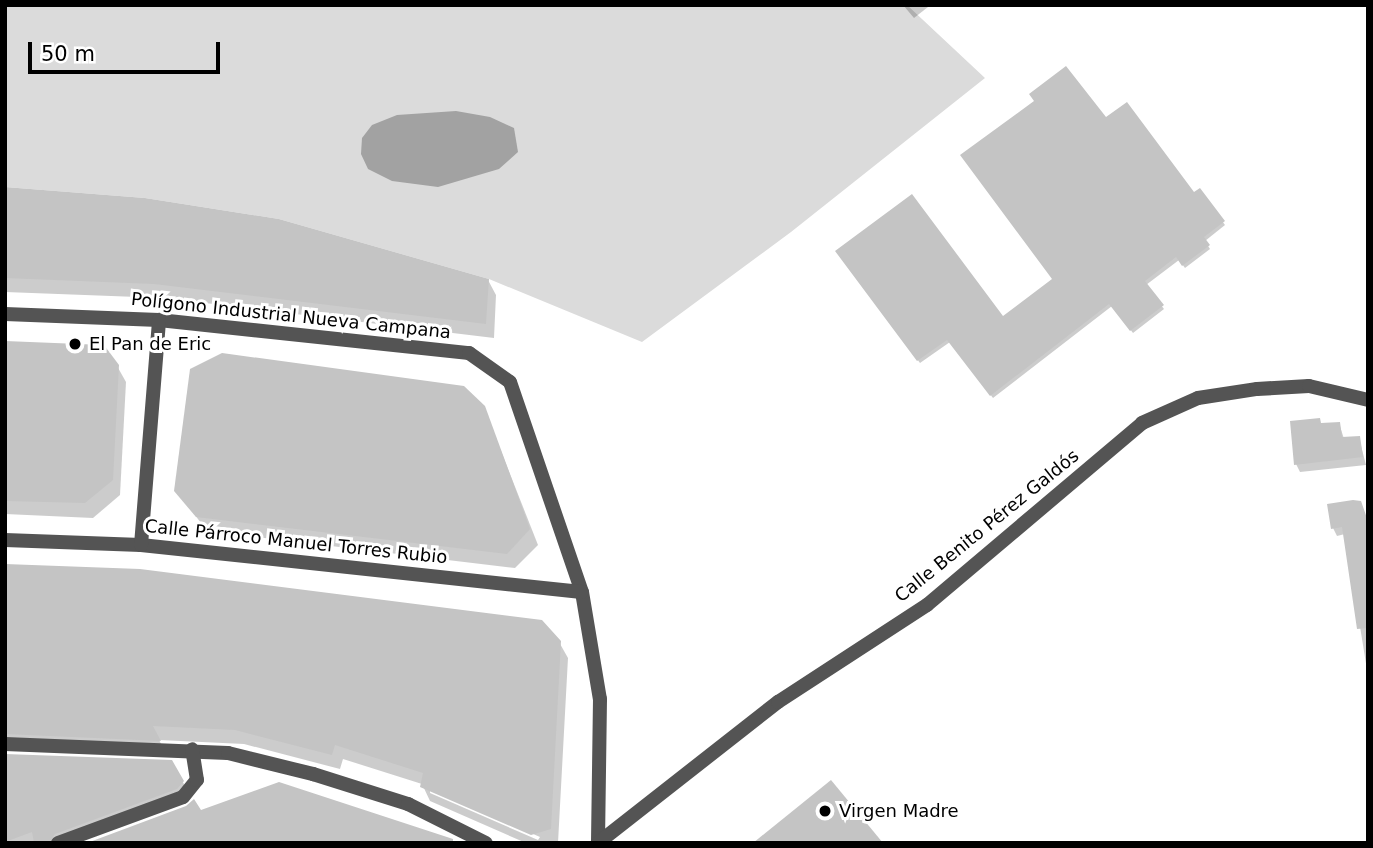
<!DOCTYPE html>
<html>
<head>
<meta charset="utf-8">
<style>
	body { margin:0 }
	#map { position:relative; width:1373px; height:848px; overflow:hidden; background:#fff; font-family:"DejaVu Sans",sans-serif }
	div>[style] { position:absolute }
	.green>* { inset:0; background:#dbdbdb }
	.water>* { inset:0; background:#a2a2a2 }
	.shadow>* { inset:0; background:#0003 }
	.building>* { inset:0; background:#c4c4c4 }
	.street>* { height:14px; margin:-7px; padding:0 7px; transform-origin:7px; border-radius:7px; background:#545454 }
	.dots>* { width:19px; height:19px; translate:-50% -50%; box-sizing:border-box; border:4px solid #fff; border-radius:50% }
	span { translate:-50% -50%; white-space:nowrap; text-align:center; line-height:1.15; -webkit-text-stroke:6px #fff; paint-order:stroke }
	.street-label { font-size:18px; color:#000 }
	.poi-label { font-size:18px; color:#000 }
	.left { translate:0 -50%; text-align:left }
	.frame { position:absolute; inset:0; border:7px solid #000; pointer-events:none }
	.scale { position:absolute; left:28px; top:42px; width:192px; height:32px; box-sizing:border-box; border:4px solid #000; border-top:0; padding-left:9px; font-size:21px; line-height:24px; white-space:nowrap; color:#000; -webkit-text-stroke:5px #fff; paint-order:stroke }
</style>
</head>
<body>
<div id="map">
	<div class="green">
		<div style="clip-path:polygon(5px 5px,907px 5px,985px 78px,791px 232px,642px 342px,489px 279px,279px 219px,145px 198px,5px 187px)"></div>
	</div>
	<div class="water">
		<div style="clip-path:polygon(456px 111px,490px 117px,514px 128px,518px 152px,499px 169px,438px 187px,392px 181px,368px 169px,361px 154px,362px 138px,372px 125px,397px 115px)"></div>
	</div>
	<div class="shadow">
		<div style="clip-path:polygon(903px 5px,927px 5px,928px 7px,914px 18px)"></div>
		<div style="clip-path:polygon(1105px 120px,1194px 194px,1200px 190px,1225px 225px,1205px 241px,1210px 249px,1185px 268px,1179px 260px,1146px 285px,1164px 309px,1133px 333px,1112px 306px,993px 398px,950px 342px,920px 363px,839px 255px,1003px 319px,1054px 280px)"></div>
		<div style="clip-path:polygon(5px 188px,488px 280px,496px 295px,494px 338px,164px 298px,5px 292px)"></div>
		<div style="clip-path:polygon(5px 342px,117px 366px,126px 382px,120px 495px,93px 518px,5px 514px)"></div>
		<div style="clip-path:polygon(484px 408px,538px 545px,515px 568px,207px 531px,176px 490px)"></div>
		<div style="clip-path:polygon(1339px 423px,1344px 439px,1359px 438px,1366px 465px,1300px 472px,1296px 464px)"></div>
		<div style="clip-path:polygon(1360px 503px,1368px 523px,1368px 676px,1345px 534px,1337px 536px,1333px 528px)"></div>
		<div style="clip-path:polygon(evenodd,5px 566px,559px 642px,568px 658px,558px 843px,526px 843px,430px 801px,422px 784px,343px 759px,340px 769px,244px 744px,159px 740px,167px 755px,5px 743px,5px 566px,430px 789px,540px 837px,538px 840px,430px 793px,430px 789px)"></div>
		<div style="clip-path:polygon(5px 759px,171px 762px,191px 796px,51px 843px,5px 843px)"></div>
	</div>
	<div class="building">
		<div style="clip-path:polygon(1066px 66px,1106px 117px,1127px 102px,1194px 192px,1200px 188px,1225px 221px,1204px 237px,1210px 245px,1182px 266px,1176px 257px,1145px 281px,1164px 305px,1130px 331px,1109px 304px,990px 396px,947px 340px,917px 361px,835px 251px,912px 194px,1003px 316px,1052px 279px,960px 155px,1034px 101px,1029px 94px)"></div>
		<div style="clip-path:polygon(5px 187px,145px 198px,279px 219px,489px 279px,486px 324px,154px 284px,5px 278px)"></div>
		<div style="clip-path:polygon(5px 341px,104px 345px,119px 365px,113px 480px,85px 503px,5px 501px)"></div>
		<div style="clip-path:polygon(222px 353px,464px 386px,485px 406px,530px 529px,507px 554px,196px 517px,174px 491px,190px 369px)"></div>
		<div style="clip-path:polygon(1320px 418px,1321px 423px,1340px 422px,1342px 437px,1360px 436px,1363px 457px,1294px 465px,1290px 421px)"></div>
		<div style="clip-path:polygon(1353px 500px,1361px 501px,1368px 521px,1368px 628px,1357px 629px,1342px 527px,1331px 529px,1327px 504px)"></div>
		<div style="clip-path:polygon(5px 564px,140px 569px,542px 620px,561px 641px,551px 829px,531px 835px,420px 787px,423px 773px,335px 745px,332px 755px,235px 730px,153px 726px,161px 741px,5px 734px)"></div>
		<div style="clip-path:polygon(5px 754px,172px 760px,184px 781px,177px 789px,55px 834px,49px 843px,34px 843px,32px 832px,5px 842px)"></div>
		<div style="clip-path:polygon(831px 780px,883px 843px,753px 843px)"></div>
		<div style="clip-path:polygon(279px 782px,453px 839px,453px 843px,87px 843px,186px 806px,194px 799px,201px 810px)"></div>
	</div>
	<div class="street">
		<div style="left:5px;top:314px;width:154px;rotate:2.2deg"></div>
		<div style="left:159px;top:320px;width:312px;rotate:6.1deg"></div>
		<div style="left:469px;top:353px;width:50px;rotate:35.3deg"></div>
		<div style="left:510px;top:382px;width:222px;rotate:71.1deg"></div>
		<div style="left:582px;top:592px;width:109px;rotate:80.5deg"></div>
		<div style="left:600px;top:699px;width:144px;rotate:90.8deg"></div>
		<div style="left:5px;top:540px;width:136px;rotate:2.1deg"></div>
		<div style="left:141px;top:545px;width:443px;rotate:6.1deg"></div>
		<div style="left:141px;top:545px;width:226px;rotate:-85.4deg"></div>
		<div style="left:5px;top:744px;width:223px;rotate:2.3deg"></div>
		<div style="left:228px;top:753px;width:88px;rotate:13.9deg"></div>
		<div style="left:313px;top:774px;width:100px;rotate:17.5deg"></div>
		<div style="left:408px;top:804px;width:87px;rotate:26.6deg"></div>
		<div style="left:58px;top:843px;width:133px;rotate:-20.2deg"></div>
		<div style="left:183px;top:797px;width:22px;rotate:-51deg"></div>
		<div style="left:197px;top:780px;width:31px;rotate:-99deg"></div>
		<div style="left:598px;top:843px;width:229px;rotate:-38.1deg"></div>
		<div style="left:778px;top:702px;width:178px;rotate:-33.1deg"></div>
		<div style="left:927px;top:605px;width:282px;rotate:-40.2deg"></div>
		<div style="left:1142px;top:423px;width:61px;rotate:-24.1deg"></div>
		<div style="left:1198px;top:398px;width:60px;rotate:-8.7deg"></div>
		<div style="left:1257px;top:389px;width:52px;rotate:-3.3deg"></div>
		<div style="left:1309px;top:386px;width:61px;rotate:13.3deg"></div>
	</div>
	<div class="dots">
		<div style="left:75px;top:344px;background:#000"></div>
		<div style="left:825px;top:811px;background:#000"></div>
	</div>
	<div class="street-label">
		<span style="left:291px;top:316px;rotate:6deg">Polígono Industrial Nueva Campana</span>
		<span style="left:987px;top:526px;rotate:-39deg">Calle Benito Pérez Galdós</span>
		<span style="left:296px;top:542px;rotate:6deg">Calle Párroco Manuel Torres Rubio</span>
	</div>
	<div class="poi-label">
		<span class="left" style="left:89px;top:344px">El Pan de Eric</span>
		<span class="left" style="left:839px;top:811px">Virgen Madre</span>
	</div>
	<div class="frame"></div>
	<div class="scale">50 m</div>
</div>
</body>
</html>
